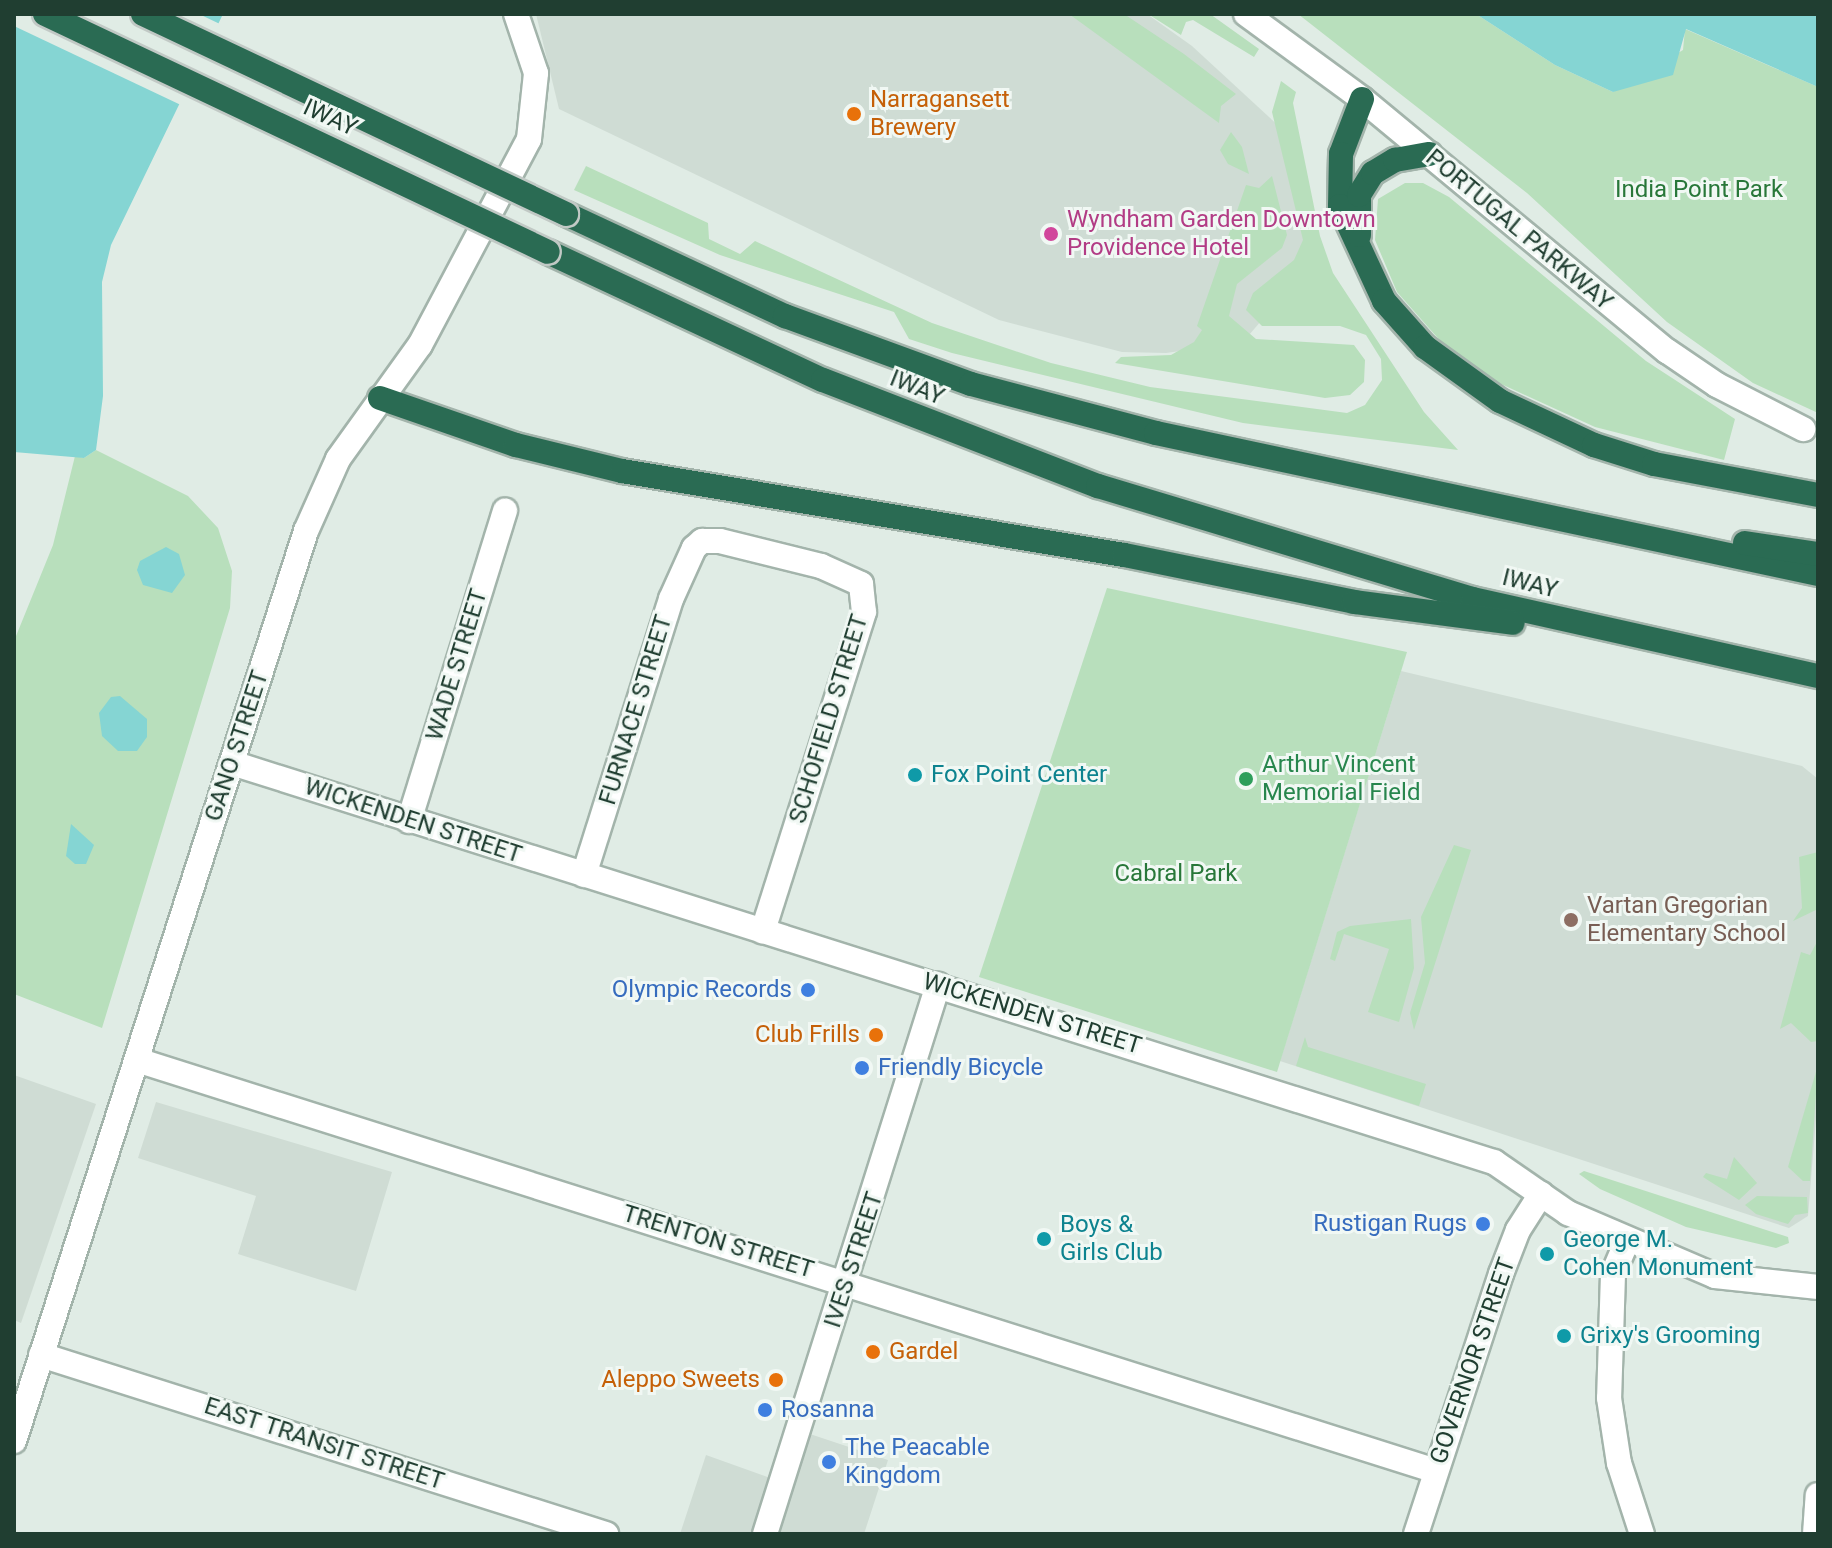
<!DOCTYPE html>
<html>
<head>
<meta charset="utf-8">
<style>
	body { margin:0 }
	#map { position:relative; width:1832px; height:1548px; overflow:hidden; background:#e0ece5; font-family:Roboto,sans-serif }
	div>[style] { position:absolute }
	.built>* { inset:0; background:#cfdcd4 }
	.green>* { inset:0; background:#b8dfbc }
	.water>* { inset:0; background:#85d5d3 }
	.pier>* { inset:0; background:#e0ece5 }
	.roads { filter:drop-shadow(2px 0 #a3b4ab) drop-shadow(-2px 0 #a3b4ab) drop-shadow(0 2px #a3b4ab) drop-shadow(0 -2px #a3b4ab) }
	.street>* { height:24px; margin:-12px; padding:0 12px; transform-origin:12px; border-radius:12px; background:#fff }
	.secondary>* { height:24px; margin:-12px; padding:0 12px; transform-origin:12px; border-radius:12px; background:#fff }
	.highway>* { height:24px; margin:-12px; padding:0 12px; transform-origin:12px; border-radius:12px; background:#2a6b53 }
	.bridges { filter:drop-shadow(2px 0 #c1c9c5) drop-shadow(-2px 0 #c1c9c5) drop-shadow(0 2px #c1c9c5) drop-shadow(0 -2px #c1c9c5) }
	.highway-bridge>* { height:24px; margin:-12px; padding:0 12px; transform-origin:12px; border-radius:12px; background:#2a6b53 }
	.dots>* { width:22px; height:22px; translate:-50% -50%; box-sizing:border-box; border:4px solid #f1f8f4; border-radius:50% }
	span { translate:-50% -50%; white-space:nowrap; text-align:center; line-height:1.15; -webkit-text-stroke:6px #f1f8f4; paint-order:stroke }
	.food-label { font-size:24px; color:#c56008 }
	.left { translate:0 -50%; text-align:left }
	.right { translate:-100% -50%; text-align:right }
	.street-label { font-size:24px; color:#203e31 }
	.park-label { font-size:24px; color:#287739 }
	.hotel-label { font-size:24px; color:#b23c85 }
	.leisure-label { font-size:24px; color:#27864d }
	.culture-label { font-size:24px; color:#0d838f }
	.education-label { font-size:24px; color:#785e54 }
	.shop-label { font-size:24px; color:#366cbe }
	.frame { position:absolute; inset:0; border:16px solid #203e31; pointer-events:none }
</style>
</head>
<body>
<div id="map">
	<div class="built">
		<div style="clip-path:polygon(536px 14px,1147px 14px,1192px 46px,1283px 130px,1311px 246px,1285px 293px,1243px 342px,1166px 353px,1122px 352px,999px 320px,559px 109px)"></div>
		<div style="clip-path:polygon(1401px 671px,1802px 766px,1818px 779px,1818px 1094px,1808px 1216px,1789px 1228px,1280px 1061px)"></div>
		<div style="clip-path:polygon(14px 1075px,96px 1104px,21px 1323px,14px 1320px)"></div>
		<div style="clip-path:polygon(156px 1102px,392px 1172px,356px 1291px,238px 1254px,256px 1196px,138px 1158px)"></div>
		<div style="clip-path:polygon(804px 1432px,888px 1460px,864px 1534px,680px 1534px,706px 1455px,787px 1484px)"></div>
	</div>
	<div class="green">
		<div style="clip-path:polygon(1069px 14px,1124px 14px,1184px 54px,1236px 94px,1221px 106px,1219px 123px)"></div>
		<div style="clip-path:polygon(1148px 14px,1210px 14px,1259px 49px,1254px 57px,1193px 20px,1186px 22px,1181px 35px)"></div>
		<div style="clip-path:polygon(1298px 14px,1476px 14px,1555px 65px,1613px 92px,1683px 50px,1685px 29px,1818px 87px,1818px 413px,1753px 383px,1667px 322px,1527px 193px)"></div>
		<div style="clip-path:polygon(1281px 81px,1296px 92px,1293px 103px,1320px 236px,1333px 273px,1424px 412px,1458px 450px,1243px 423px,952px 353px,909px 339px,894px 312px,720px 255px,574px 190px,586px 166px,708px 223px,709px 239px,740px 254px,755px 241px,932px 323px,1051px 363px,1150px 387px,1347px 413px,1365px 405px,1382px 380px,1381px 359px,1366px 335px,1340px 326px,1262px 326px,1246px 310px,1253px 293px,1294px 260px,1303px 240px,1272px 112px)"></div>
		<div style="clip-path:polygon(1231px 132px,1242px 147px,1249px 174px,1228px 164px,1220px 150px)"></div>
		<div style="clip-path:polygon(1272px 176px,1287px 235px,1282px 248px,1237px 284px,1229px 316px,1256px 339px,1354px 345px,1365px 360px,1364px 382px,1350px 395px,1325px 398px,1115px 363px,1121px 357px,1171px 355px,1194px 342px,1202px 330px,1197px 326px,1246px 185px,1259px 188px)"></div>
		<div style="clip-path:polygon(1405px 183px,1423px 183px,1449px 197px,1646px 361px,1735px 419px,1724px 460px,1595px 427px,1499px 383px,1444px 345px,1397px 292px,1375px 240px,1378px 199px)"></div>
		<div style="clip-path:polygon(96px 450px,188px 496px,218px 528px,232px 571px,230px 608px,102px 1028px,14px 994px,14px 641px,53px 545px,75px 456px,84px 458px)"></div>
		<div style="clip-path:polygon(1107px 588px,1407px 652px,1277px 1072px,979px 977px)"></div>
		<div style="clip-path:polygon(1454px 845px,1471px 850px,1414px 1030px,1410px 1013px,1425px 963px,1421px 917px)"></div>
		<div style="clip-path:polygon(1818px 852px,1818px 909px,1793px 921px,1802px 908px,1799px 857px)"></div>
		<div style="clip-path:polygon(1411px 919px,1414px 968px,1399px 1022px,1368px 1012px,1389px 949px,1344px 934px,1335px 961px,1330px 959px,1337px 932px,1350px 926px)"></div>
		<div style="clip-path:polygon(1818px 940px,1818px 1041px,1811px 1042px,1791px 1023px,1780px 1029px,1801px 952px,1810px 955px)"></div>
		<div style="clip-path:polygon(1305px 1037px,1308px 1047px,1426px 1084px,1419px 1106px,1296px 1066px)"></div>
		<div style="clip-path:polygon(1818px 1065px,1810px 1181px,1803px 1181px,1788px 1167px)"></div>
		<div style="clip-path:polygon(1734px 1157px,1757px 1183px,1739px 1200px,1703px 1177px,1706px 1173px,1727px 1179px)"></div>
		<div style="clip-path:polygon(1584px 1171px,1788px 1237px,1789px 1243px,1776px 1248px,1686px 1227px,1600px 1189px,1579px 1174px)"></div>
		<div style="clip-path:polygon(1757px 1196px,1807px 1197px,1808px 1213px,1795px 1215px,1788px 1224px,1756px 1214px,1745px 1205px)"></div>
	</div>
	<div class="water">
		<div style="clip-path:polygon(14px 14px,223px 14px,111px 245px,102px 282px,103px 396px,96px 450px,84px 458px,14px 452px)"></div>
		<div style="clip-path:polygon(1476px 14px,1818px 14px,1818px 87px,1686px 29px,1673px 75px,1613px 92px,1555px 65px)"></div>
		<div style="clip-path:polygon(166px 547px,179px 554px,185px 575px,172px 593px,143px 585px,137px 570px,140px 561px)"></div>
		<div style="clip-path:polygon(120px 696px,147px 719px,147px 737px,137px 751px,118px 751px,102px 736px,99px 713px,111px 697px)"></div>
		<div style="clip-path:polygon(71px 824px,94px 845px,86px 864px,75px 864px,66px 856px)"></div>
	</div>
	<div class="pier">
		<div style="clip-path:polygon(14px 14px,199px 14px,222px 25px,183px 106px,14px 26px)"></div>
	</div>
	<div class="roads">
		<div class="street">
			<div style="left:409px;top:821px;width:325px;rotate:-72.8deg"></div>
			<div style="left:584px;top:875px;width:289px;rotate:-72.5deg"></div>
			<div style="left:671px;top:599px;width:56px;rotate:-65.7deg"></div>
			<div style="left:694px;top:548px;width:11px;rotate:-41deg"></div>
			<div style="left:702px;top:541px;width:18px"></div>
			<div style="left:720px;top:541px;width:104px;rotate:13.9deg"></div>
			<div style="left:821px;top:566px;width:44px;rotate:24.2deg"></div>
			<div style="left:861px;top:584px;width:28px;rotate:84deg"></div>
			<div style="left:864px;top:612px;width:335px;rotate:107.6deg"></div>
			<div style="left:137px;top:1060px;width:1362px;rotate:17.56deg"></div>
			<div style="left:1627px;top:1241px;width:36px;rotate:113deg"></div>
			<div style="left:1613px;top:1274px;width:124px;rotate:91.8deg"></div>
			<div style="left:1609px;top:1398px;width:66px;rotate:81.3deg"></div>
			<div style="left:1619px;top:1463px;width:75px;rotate:72.1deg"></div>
			<div style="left:41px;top:1355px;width:593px;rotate:17.58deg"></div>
			<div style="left:1416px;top:1534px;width:274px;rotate:-71.9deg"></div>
			<div style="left:1501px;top:1274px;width:47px;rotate:-68.9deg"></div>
			<div style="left:1518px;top:1230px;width:43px;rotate:-57.4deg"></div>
			<div style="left:1815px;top:1534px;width:39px;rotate:-86deg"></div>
		</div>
		<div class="secondary">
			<div style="left:1246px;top:14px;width:144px;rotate:36.2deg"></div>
			<div style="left:1362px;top:99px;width:396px;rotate:39.6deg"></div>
			<div style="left:1667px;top:351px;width:60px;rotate:34.2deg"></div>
			<div style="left:1717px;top:385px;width:97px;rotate:27.1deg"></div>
			<div style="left:232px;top:763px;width:1324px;rotate:17.55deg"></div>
			<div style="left:1494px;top:1162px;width:90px;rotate:34.6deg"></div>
			<div style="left:1568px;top:1213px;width:160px;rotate:23.2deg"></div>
			<div style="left:1715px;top:1276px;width:104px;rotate:6.1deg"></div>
			<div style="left:14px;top:1441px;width:956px;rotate:-72.21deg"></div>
			<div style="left:306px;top:531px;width:79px;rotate:-66deg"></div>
			<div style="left:338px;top:459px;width:140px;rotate:-54.3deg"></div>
			<div style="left:420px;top:345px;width:233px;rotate:-62.1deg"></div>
			<div style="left:529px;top:139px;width:66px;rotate:-83.9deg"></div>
			<div style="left:536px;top:73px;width:62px;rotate:-108.7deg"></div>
			<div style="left:765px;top:1534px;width:576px;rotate:-72.51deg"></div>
		</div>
		<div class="highway">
			<div style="left:1362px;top:99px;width:59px;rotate:110.9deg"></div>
			<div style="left:1341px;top:154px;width:52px;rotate:91.1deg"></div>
			<div style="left:1340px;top:206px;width:105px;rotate:65.1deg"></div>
			<div style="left:1384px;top:301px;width:62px;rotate:48.3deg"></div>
			<div style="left:1425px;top:347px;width:92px;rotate:35.8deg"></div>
			<div style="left:1500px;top:401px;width:104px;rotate:25.1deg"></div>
			<div style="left:1594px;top:445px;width:63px;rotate:17.6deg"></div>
			<div style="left:1654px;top:464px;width:167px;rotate:10.7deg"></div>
			<div style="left:566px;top:214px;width:242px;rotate:25deg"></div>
			<div style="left:785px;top:316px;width:198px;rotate:20.1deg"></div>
			<div style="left:971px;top:384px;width:191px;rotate:14.8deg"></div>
			<div style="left:1156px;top:433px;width:677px;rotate:12.02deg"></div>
			<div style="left:1359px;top:235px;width:40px;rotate:-90deg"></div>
			<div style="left:1359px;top:195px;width:26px;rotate:-58deg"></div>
			<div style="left:1373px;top:173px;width:26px;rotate:-31deg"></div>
			<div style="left:1395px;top:160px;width:35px;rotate:-10deg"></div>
			<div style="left:548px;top:252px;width:303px;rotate:25deg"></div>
			<div style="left:823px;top:380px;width:295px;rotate:21.1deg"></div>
			<div style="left:1098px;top:486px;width:392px;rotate:16.8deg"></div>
			<div style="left:1473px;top:599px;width:353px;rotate:12.6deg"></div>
			<div style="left:380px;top:398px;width:144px;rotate:19.1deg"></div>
			<div style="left:516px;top:445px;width:109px;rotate:13.8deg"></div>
			<div style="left:622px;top:471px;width:509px;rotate:9.5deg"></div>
			<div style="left:1124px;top:555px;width:235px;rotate:11.5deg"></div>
			<div style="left:1354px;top:602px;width:160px;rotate:7.5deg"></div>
			<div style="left:1745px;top:543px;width:74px;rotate:8.6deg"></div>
		</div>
	</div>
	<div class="bridges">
		<div class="highway-bridge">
			<div style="left:45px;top:14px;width:556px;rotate:25.32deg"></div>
			<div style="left:143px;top:14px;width:468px;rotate:25.3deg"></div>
		</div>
	</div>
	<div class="dots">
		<div style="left:854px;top:114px;background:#e8710a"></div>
		<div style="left:1051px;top:234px;background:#d1479c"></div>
		<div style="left:915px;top:775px;background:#0f9aa8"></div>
		<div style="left:1246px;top:779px;background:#2e9e5b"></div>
		<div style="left:1571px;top:920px;background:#8d6e63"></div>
		<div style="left:808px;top:990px;background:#3f7fe0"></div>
		<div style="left:876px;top:1035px;background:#e8710a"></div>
		<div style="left:862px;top:1068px;background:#3f7fe0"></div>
		<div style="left:1483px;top:1224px;background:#3f7fe0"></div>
		<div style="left:1044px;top:1239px;background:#0f9aa8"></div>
		<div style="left:1547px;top:1254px;background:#0f9aa8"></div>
		<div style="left:1564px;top:1336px;background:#0f9aa8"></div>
		<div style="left:873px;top:1352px;background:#e8710a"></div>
		<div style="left:776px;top:1380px;background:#e8710a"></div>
		<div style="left:765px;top:1410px;background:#3f7fe0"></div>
		<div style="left:829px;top:1462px;background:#3f7fe0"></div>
	</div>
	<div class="food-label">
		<span class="left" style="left:870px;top:114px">Narragansett<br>Brewery</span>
		<span class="right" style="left:860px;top:1035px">Club Frills</span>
		<span class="left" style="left:889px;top:1352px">Gardel</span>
		<span class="right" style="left:760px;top:1380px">Aleppo Sweets</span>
	</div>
	<div class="street-label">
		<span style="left:330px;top:118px;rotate:25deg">IWAY</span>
		<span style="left:1519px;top:230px;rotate:40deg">PORTUGAL PARKWAY</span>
		<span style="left:917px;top:388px;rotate:22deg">IWAY</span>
		<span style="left:1530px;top:584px;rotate:14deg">IWAY</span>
		<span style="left:457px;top:665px;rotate:-73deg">WADE STREET</span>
		<span style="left:636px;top:710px;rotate:-73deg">FURNACE STREET</span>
		<span style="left:829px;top:719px;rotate:-73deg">SCHOFIELD STREET</span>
		<span style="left:237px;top:746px;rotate:-72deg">GANO STREET</span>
		<span style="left:413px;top:821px;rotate:18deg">WICKENDEN STREET</span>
		<span style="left:1032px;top:1014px;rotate:17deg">WICKENDEN STREET</span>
		<span style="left:718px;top:1242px;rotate:17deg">TRENTON STREET</span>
		<span style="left:854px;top:1260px;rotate:-72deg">IVES STREET</span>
		<span style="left:1473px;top:1361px;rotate:-71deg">GOVERNOR STREET</span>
		<span style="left:324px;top:1444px;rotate:18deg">EAST TRANSIT STREET</span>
	</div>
	<div class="park-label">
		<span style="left:1699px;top:190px">India Point Park</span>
		<span style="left:1176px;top:874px">Cabral Park</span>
	</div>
	<div class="hotel-label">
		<span class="left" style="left:1067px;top:234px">Wyndham Garden Downtown<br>Providence Hotel</span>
	</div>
	<div class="leisure-label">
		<span class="left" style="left:1262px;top:779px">Arthur Vincent<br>Memorial Field</span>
	</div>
	<div class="culture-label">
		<span class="left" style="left:931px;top:775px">Fox Point Center</span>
		<span class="left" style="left:1060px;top:1239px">Boys &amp;<br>Girls Club</span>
		<span class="left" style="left:1563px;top:1254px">George M.<br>Cohen Monument</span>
		<span class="left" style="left:1580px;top:1336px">Grixy's Grooming</span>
	</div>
	<div class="education-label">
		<span class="left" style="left:1587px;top:920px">Vartan Gregorian<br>Elementary School</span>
	</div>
	<div class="shop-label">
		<span class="right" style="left:792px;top:990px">Olympic Records</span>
		<span class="left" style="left:878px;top:1068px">Friendly Bicycle</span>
		<span class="right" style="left:1467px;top:1224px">Rustigan Rugs</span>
		<span class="left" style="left:781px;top:1410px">Rosanna</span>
		<span class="left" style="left:845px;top:1462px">The Peacable<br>Kingdom</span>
	</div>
	<div class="frame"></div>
</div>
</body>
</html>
